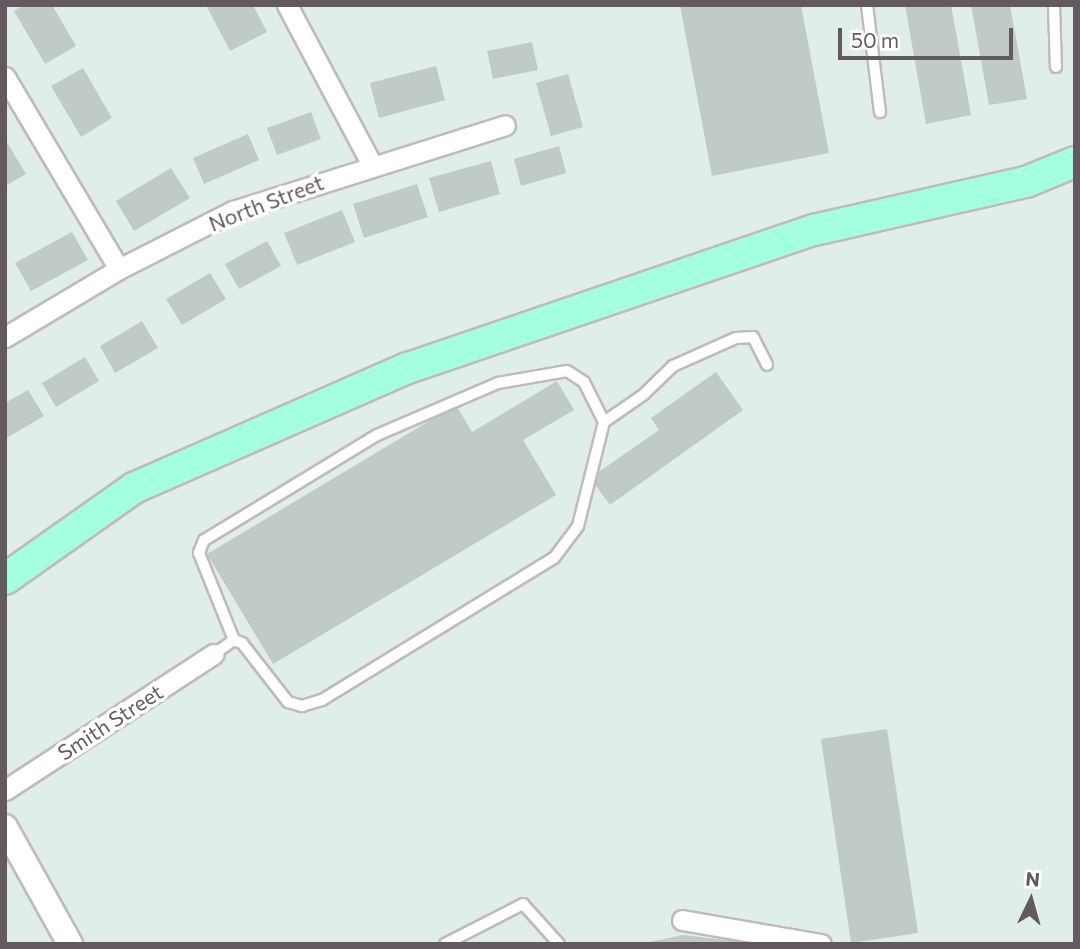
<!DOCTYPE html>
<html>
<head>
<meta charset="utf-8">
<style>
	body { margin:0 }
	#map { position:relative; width:1080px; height:949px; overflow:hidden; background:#e0eee8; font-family:Commissioner,sans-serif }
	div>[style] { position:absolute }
	.building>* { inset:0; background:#c0cbc5 }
	.roads { filter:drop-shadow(2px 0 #c1b9be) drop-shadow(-2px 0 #c1b9be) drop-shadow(0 2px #c1b9be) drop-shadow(0 -2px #c1b9be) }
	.service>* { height:10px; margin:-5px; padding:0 5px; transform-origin:5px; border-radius:5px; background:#fff }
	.minor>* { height:19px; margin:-9.5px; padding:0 9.5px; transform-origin:9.5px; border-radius:9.5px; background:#fff }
	.tertiary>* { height:24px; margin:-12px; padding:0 12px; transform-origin:12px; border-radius:12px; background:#fff }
	.primary>* { height:30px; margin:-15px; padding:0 15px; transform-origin:15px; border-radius:15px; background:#a4ffdf }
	span { translate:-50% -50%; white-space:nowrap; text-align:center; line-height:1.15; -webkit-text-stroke:7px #fff; paint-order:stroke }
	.street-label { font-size:21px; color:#635960 }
	.frame { position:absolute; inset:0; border:7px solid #635960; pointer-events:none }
	.north { position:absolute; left:996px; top:865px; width:70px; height:70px; -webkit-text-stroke:5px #fff; paint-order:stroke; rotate:5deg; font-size:19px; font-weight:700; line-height:28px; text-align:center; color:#635960 }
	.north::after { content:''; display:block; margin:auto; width:24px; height:32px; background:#635960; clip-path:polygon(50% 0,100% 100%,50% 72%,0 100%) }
	.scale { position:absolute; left:838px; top:28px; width:175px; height:32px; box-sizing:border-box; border:4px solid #635960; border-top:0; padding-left:9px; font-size:21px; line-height:24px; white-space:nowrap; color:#635960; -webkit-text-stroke:5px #fff; paint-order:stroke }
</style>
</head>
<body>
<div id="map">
	<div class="building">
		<div style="clip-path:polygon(24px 5px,52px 5px,76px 46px,45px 64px,14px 11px)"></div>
		<div style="clip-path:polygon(206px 5px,253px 5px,267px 32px,230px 51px)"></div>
		<div style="clip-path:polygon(680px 5px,801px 5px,829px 153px,712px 176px)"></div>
		<div style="clip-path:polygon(905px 5px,951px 5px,971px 115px,926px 124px)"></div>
		<div style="clip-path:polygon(971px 5px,1010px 5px,1027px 99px,989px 105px)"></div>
		<div style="clip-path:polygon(532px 42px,538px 70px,493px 79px,487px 51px)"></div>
		<div style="clip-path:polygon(436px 66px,445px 100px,379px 118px,370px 83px)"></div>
		<div style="clip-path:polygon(83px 68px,112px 118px,81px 137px,51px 86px)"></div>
		<div style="clip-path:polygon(568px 74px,583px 127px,551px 136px,536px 83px)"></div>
		<div style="clip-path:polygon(311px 112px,321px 139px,277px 155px,267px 128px)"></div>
		<div style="clip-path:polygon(248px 134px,259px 160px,204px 184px,193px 158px)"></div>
		<div style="clip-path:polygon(5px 139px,26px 174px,5px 186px)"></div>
		<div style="clip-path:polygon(559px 146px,566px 173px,521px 186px,514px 159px)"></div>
		<div style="clip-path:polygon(491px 161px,500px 194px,439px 212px,429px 178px)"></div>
		<div style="clip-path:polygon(171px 168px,190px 198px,134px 231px,116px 201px)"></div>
		<div style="clip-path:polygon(417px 184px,428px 217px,364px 238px,353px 204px)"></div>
		<div style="clip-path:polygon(342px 210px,355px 242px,297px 265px,284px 233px)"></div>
		<div style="clip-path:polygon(72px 232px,88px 260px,31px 291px,15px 263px)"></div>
		<div style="clip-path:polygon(267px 241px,281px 266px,239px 289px,225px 264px)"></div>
		<div style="clip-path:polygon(210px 273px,226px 299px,182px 325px,166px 299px)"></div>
		<div style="clip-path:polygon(142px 321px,158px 348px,115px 373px,100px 346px)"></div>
		<div style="clip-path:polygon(85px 357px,99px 381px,56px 407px,42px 383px)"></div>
		<div style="clip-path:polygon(716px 372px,743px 410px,610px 505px,590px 478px,659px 430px,651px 418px)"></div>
		<div style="clip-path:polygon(557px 381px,574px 410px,523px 440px,556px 495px,273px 664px,207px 554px,456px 405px,472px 432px)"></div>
		<div style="clip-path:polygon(28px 390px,44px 416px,5px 439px,5px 403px)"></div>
		<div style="clip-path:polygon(887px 729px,918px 933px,851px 943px,821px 739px)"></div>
		<div style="clip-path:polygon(683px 935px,742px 942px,742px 944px,640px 944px)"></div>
	</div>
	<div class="roads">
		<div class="service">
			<div style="left:867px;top:5px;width:108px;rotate:83.1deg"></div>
			<div style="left:1054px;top:5px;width:62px;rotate:88.2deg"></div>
			<div style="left:604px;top:422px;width:47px;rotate:-34.7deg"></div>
			<div style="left:643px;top:395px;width:42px;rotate:-44deg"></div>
			<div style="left:673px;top:366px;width:69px;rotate:-24deg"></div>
			<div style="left:736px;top:338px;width:17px;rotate:-3deg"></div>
			<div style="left:753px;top:337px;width:31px;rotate:63deg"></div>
			<div style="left:214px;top:654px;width:24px;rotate:-35deg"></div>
			<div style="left:234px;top:640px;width:9px;rotate:21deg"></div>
			<div style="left:242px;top:643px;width:75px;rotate:52.1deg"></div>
			<div style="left:288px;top:702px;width:15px;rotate:16deg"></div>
			<div style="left:302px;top:706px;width:21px;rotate:-17deg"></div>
			<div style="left:322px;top:700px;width:272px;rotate:-31.5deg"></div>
			<div style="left:554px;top:558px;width:40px;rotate:-53deg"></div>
			<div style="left:578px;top:526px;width:107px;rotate:-76deg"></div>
			<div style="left:604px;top:422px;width:45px;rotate:-116.6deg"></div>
			<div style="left:584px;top:382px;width:20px;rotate:-147deg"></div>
			<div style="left:567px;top:371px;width:70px;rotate:170.1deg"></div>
			<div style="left:498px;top:383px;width:132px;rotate:156.7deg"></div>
			<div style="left:377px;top:435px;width:202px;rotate:148.7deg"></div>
			<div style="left:204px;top:540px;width:14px;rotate:111deg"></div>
			<div style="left:199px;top:553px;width:94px;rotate:68.1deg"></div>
			<div style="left:445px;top:944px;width:88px;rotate:-27.1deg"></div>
			<div style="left:523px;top:904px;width:54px;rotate:48deg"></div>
		</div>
		<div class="minor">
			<div style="left:287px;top:5px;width:181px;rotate:62deg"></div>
			<div style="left:5px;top:77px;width:223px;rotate:59.3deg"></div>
			<div style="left:5px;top:337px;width:133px;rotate:-30.8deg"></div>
			<div style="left:119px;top:269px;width:128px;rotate:-27deg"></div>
			<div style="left:233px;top:211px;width:285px;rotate:-17.5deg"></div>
			<div style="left:5px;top:790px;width:249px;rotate:-33.1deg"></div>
			<div style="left:682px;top:920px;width:141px;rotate:9.8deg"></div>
		</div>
		<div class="tertiary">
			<div style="left:5px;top:827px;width:134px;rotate:60.9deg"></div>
		</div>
		<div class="primary">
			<div style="left:5px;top:579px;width:158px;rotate:-35.2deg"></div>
			<div style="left:134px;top:488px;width:299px;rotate:-23.7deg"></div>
			<div style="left:408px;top:368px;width:429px;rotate:-18.8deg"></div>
			<div style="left:814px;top:230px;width:217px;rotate:-12.8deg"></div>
			<div style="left:1026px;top:182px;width:53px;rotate:-22.2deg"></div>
		</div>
	</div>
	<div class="street-label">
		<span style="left:266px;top:203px;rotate:-21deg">North Street</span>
		<span style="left:110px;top:722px;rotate:-33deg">Smith Street</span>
	</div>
	<div class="frame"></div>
	<div class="north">N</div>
	<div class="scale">50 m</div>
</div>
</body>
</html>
